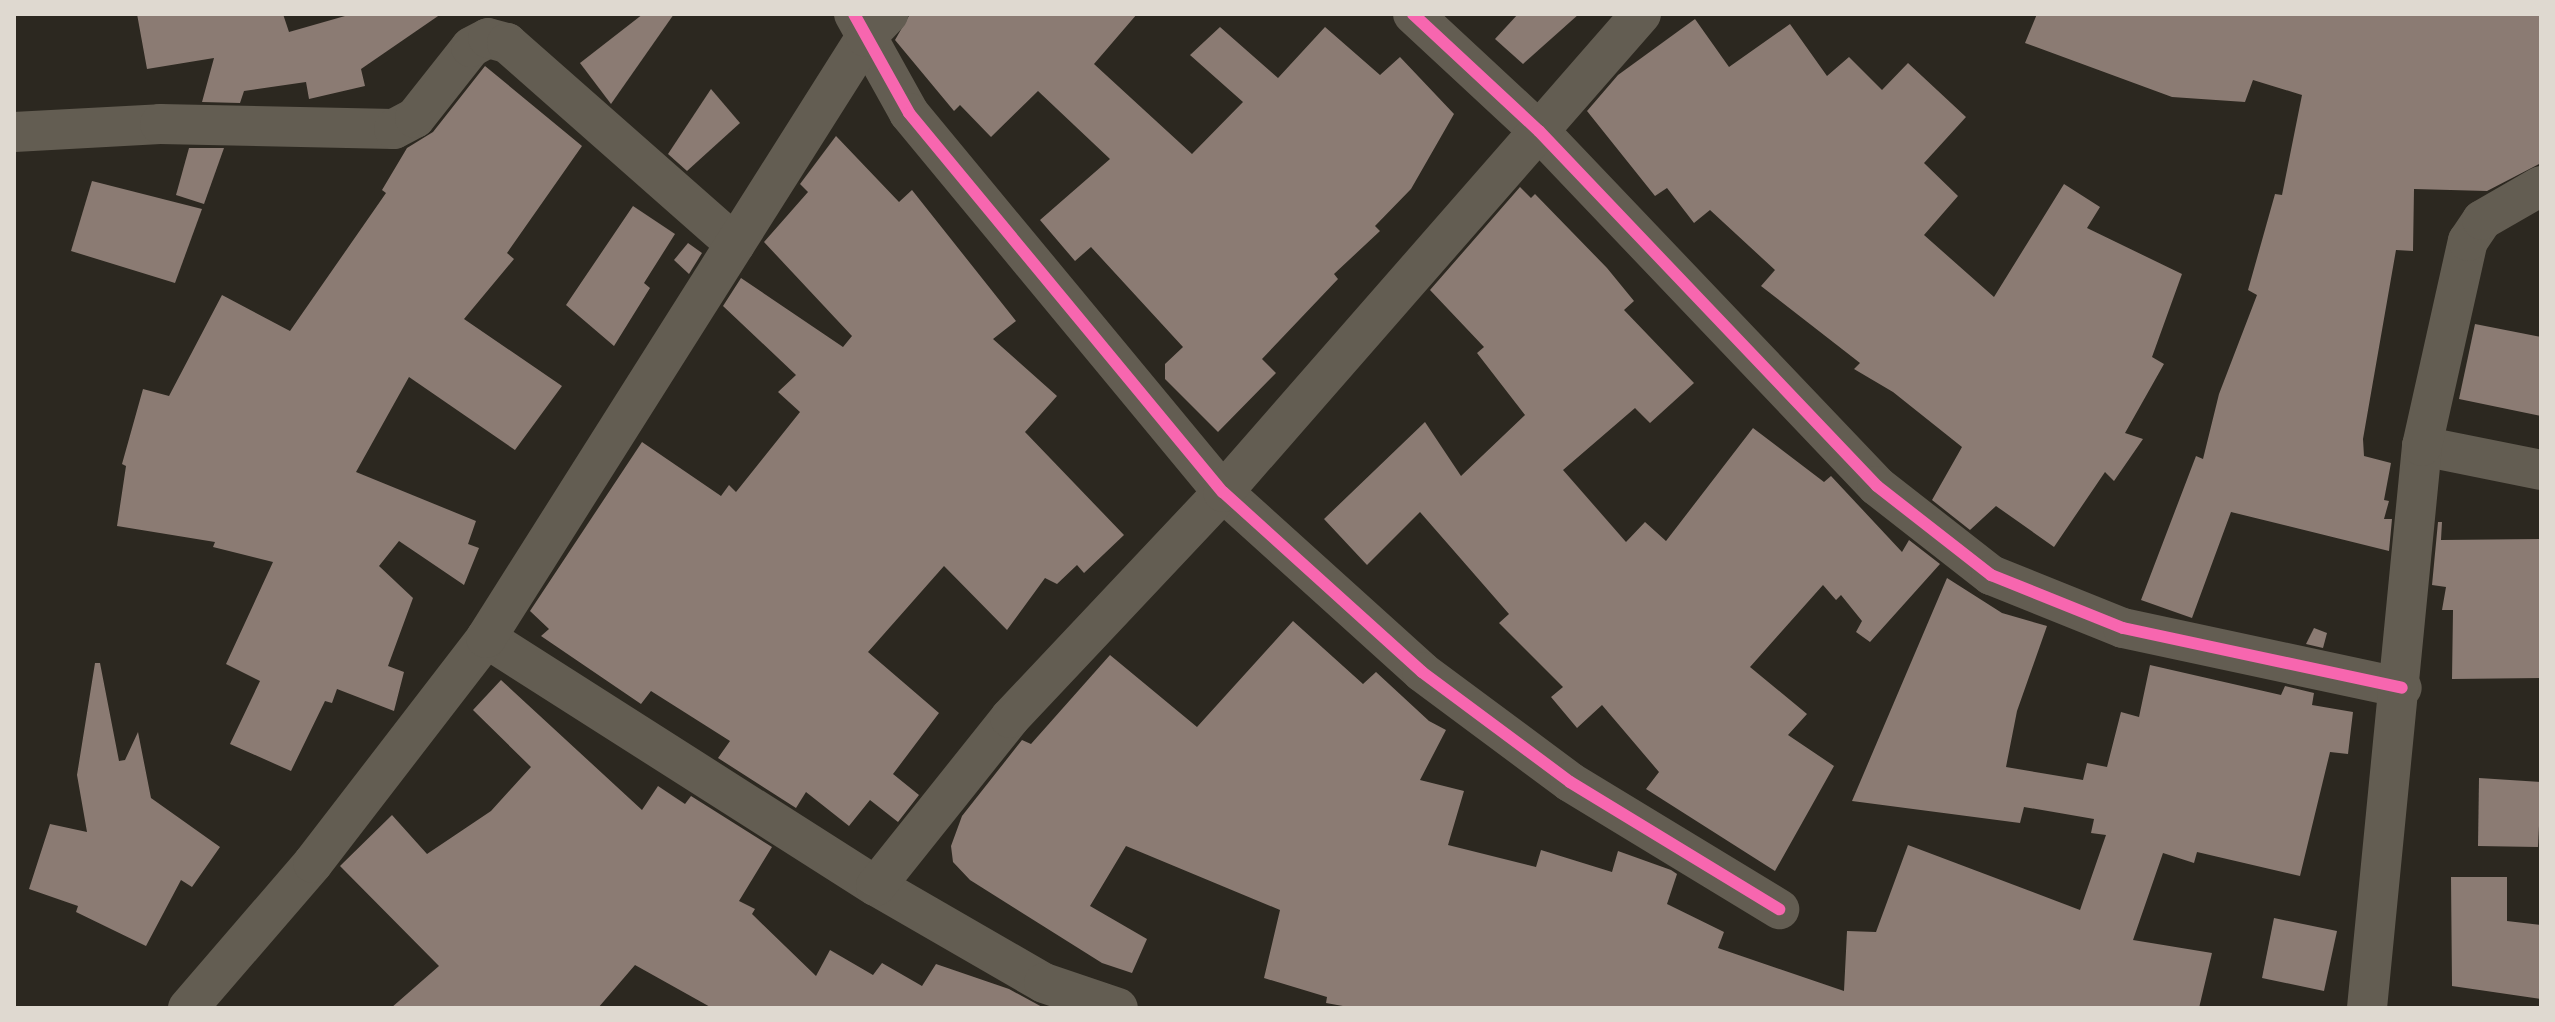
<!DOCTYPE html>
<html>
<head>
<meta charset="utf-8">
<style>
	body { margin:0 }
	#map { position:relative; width:2555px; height:1022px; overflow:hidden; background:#2c2820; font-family:Overpass,sans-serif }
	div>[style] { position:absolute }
	.building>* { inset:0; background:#8b7b73 }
	.minor>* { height:40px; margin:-20px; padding:0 20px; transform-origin:20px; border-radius:20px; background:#635d52 }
	.cycleway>* { height:12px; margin:-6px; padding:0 6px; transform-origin:6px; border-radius:6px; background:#f766af }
	span { translate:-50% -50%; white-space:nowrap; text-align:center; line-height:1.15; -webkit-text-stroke:8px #17130c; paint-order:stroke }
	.frame { position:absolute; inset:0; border:16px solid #dfd9d0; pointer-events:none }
</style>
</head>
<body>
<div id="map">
	<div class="building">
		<div style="clip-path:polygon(137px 14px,283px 14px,289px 32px,352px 14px,441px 14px,361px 69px,365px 86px,309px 99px,306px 82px,244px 91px,240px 103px,202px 102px,214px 58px,147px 69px)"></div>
		<div style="clip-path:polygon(643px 14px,674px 14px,611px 104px,580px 63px)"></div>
		<div style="clip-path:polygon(910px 14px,1137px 14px,1094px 64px,1192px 154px,1243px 102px,1190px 55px,1220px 27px,1278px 78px,1325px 27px,1380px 75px,1400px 57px,1454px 114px,1411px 189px,1375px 226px,1380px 231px,1334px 274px,1338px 279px,1262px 359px,1276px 373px,1218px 432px,1165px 379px,1165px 364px,1183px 347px,1091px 247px,1075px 261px,1040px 220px,1110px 159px,1038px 91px,991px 137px,960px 105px,954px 111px,895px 40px)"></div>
		<div style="clip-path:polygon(1518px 14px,1579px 14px,1523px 64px,1495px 39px)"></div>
		<div style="clip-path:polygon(2037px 14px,2541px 14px,2541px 163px,2487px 191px,2414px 189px,2413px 251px,2396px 250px,2363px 439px,2364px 456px,2391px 463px,2384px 500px,2389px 501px,2384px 519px,2392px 519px,2389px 551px,2231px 512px,2192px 618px,2141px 600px,2196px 456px,2203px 459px,2219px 394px,2257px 295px,2248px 290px,2275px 194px,2282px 195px,2302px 95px,2253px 80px,2245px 102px,2172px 97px,2025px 43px)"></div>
		<div style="clip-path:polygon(1695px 19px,1729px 67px,1790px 24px,1827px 76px,1849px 57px,1882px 90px,1908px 63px,1966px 117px,1924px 163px,1958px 196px,1924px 235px,1994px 297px,2064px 184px,2100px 207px,2087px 228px,2182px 274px,2152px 357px,2164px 364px,2125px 433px,2143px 439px,2114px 481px,2105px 472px,2054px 547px,1996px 506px,1970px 530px,1932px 500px,1962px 447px,1893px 392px,1854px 369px,1860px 363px,1761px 286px,1775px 270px,1710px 210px,1694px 223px,1667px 188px,1655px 196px,1587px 111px,1618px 75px)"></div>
		<div style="clip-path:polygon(485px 66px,582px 146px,507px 253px,514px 259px,464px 319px,562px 386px,515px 450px,409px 377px,356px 472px,476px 521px,468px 544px,479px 548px,464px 585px,399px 541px,379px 566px,413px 598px,388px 666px,404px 672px,394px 711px,337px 689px,332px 703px,325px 701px,291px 771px,230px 744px,260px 681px,226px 664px,273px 562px,213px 547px,215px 542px,117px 526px,126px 466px,122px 464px,143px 389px,169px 396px,222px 295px,290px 331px,386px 193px,382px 190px,407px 148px,433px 132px)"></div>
		<div style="clip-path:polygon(711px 89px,740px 123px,687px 171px,668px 154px)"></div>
		<div style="clip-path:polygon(836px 136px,899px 202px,912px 190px,1016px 321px,993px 339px,1057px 396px,1025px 432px,1124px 535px,1084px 573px,1077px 565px,1057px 584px,1045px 578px,1007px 630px,944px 566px,868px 652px,939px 713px,893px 774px,919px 795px,898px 822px,870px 800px,849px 826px,806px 792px,796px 808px,718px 758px,730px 741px,651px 691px,641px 704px,541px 636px,549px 629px,530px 611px,642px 442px,721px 496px,729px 485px,736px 492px,800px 412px,778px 392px,796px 375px,723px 306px,741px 278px,843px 347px,852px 336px,764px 242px,808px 192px,800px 184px)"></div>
		<div style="clip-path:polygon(189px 148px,224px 148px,204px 204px,176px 195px)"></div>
		<div style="clip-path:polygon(92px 181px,202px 209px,175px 283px,71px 251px)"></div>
		<div style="clip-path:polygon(1520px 187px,1531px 198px,1535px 194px,1607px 268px,1634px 301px,1624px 310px,1694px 383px,1650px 423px,1635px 408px,1563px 470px,1626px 542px,1645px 522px,1666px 541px,1753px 428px,1824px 482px,1831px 476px,1902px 552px,1909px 540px,1940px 564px,1870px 642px,1856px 632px,1862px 621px,1841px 595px,1836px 600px,1823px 585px,1750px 667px,1807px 714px,1788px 735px,1834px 766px,1775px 871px,1646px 789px,1659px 772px,1602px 705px,1577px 728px,1551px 697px,1563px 687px,1499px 623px,1509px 614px,1420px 512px,1367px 565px,1324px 519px,1425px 422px,1461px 476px,1525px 415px,1477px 353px,1484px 347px,1430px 290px)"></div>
		<div style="clip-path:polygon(633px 206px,675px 234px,644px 283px,650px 288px,614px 346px,566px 305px)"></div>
		<div style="clip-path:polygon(688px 243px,702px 253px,689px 274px,674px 260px)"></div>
		<div style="clip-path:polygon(2475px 324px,2541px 337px,2541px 416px,2459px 399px)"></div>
		<div style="clip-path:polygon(2438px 522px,2442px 522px,2441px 540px,2541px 539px,2541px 678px,2452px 679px,2453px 610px,2442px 610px,2446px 587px,2432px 585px)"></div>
		<div style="clip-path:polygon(1947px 578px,2002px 613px,2047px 626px,2017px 711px,2006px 767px,2083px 780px,2087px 763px,2107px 767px,2121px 712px,2139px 717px,2150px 665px,2281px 695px,2285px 686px,2314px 693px,2312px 705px,2353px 712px,2348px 754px,2330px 752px,2300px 876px,2197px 852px,2194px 863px,2163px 853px,2133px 940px,2212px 953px,2199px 1008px,1354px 1008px,1326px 1003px,1327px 997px,1264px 978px,1280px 910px,1126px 846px,1090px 906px,1147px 939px,1132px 973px,1102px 963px,970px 880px,953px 862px,951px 846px,962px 816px,1022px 740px,1031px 744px,1110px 655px,1197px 727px,1293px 621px,1363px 684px,1376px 672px,1429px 721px,1446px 730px,1420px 780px,1464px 791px,1448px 845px,1536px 867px,1541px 850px,1612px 872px,1618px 851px,1671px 870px,1677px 874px,1667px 904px,1724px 932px,1718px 948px,1844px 991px,1847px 931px,1876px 932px,1908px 845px,2080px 910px,2106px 835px,2091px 833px,2094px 819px,2024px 807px,2020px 823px,1852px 801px)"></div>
		<div style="clip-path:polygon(2314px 628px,2327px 633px,2323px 648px,2306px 644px)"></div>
		<div style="clip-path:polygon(95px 663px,100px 663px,119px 761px,125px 760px,138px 732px,151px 798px,220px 847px,192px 887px,181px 880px,146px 946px,76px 912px,78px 906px,29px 889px,50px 824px,87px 832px,77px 775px)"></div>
		<div style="clip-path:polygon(501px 680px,642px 810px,658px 786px,685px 804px,691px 796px,772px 847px,739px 901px,755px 909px,752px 914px,816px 976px,830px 950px,873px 975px,882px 963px,922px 986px,936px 964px,1009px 989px,1044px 1008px,712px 1008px,635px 965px,598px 1008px,391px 1008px,439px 966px,340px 866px,392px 815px,427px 854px,491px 811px,531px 767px,473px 710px)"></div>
		<div style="clip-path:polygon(2479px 778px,2541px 782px,2538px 847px,2478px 846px)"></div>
		<div style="clip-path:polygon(2451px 877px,2507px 877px,2507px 921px,2541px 925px,2541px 999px,2452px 986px)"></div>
		<div style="clip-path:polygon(2274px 918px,2337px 931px,2324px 991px,2262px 978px)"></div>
	</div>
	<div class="minor">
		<div style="left:854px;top:14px;width:113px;rotate:60.9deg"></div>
		<div style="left:909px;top:113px;width:492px;rotate:50.4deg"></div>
		<div style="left:1223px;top:492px;width:268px;rotate:42.1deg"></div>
		<div style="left:1422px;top:672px;width:184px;rotate:36.6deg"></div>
		<div style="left:1570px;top:782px;width:245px;rotate:31.3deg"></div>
		<div style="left:1413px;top:14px;width:172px;rotate:42.9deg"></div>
		<div style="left:1539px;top:131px;width:490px;rotate:46.4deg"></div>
		<div style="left:1877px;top:486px;width:145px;rotate:38deg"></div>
		<div style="left:1991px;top:575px;width:142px;rotate:21.9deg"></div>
		<div style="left:2123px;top:628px;width:285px;rotate:12.1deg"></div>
		<div style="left:14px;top:132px;width:146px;rotate:-3.1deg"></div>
		<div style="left:160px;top:124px;width:234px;rotate:1.2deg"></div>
		<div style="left:394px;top:129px;width:24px;rotate:-28deg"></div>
		<div style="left:415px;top:118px;width:90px;rotate:-51.7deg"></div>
		<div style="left:471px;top:47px;width:19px;rotate:-28deg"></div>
		<div style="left:488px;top:38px;width:20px;rotate:15deg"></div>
		<div style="left:507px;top:43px;width:304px;rotate:41.4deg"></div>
		<div style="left:2422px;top:446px;width:121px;rotate:11.4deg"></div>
		<div style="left:486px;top:638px;width:462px;rotate:32.5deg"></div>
		<div style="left:876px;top:886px;width:194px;rotate:30deg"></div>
		<div style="left:1044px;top:983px;width:78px;rotate:18.7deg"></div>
		<div style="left:876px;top:886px;width:215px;rotate:-51.4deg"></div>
		<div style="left:1010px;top:718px;width:311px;rotate:-46.7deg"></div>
		<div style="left:1223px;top:492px;width:635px;rotate:-48.83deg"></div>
		<div style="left:188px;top:1008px;width:191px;rotate:-49.2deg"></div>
		<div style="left:313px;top:863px;width:284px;rotate:-52.4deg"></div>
		<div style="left:486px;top:638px;width:711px;rotate:-57.7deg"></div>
		<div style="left:866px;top:37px;width:32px;rotate:-46deg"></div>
		<div style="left:2367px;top:1008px;width:565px;rotate:-84.41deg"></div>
		<div style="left:2422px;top:446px;width:210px;rotate:-77.4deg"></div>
		<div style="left:2468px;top:241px;width:25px;rotate:-56deg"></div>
		<div style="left:2482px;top:220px;width:68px;rotate:-30deg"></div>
	</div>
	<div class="cycleway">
		<div style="left:854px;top:14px;width:113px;rotate:60.9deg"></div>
		<div style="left:909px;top:113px;width:492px;rotate:50.4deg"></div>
		<div style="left:1223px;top:492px;width:268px;rotate:42.1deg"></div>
		<div style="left:1422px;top:672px;width:184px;rotate:36.6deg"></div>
		<div style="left:1570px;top:782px;width:245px;rotate:31.3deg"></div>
		<div style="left:1413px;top:14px;width:172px;rotate:42.9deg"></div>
		<div style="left:1539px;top:131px;width:490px;rotate:46.4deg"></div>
		<div style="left:1877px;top:486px;width:145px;rotate:38deg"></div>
		<div style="left:1991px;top:575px;width:142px;rotate:21.9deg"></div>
		<div style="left:2123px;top:628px;width:285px;rotate:12.1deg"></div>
	</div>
	<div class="frame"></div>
</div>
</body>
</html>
